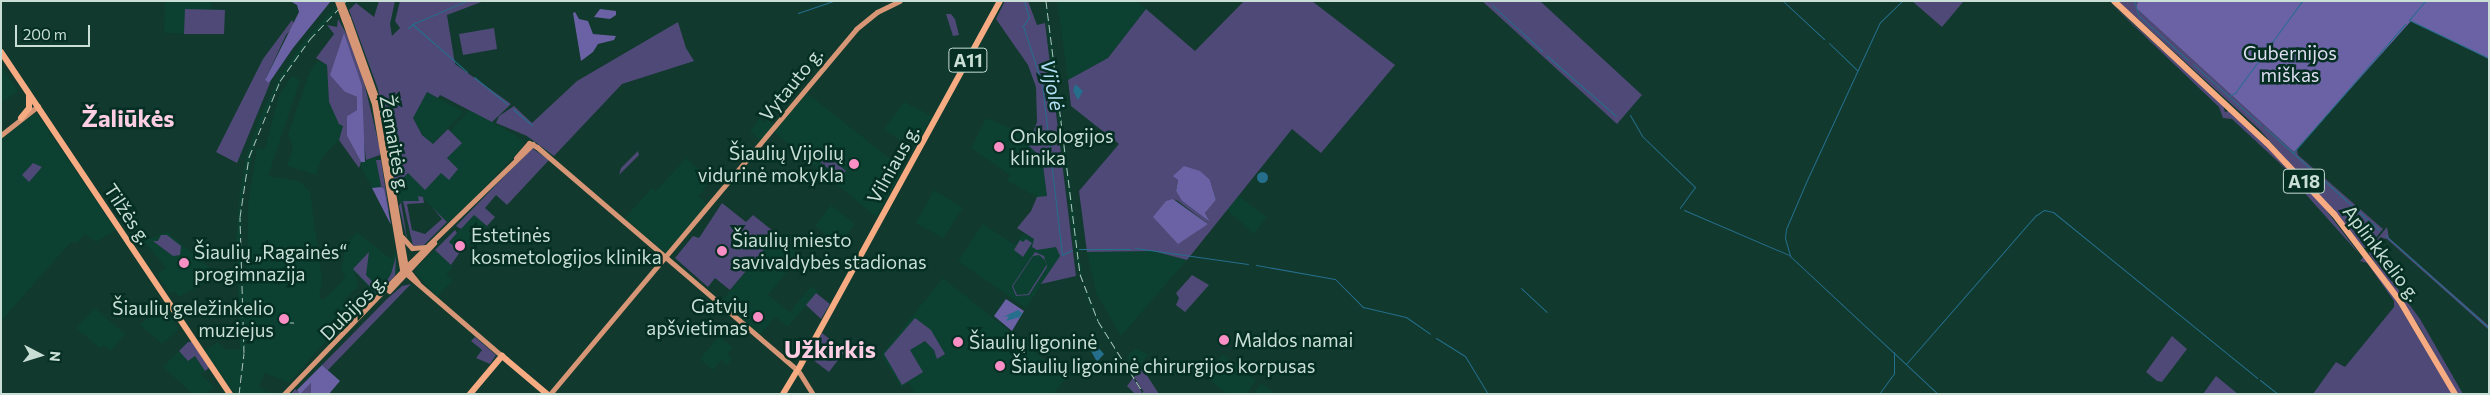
<!DOCTYPE html>
<html>
<head>
<meta charset="utf-8">
<style>
	body { margin:0 }
	#map { position:relative; width:2490px; height:395px; overflow:hidden; background:#11392d; font-family:Commissioner,sans-serif }
	div>[style] { position:absolute }
	.built>* { inset:0; background:#0c4131 }
	.green>* { inset:0; background:#4e4976 }
	.forest>* { inset:0; background:#6b61a5 }
	.water>* { inset:0; background:#256e8c }
	.round { border-radius:50% }
	.stream>* { height:1px; margin:-0.5px; padding:0 0.5px; transform-origin:0.5px; border-radius:0.5px; background:#256e8c }
	.major>* { height:5px; margin:-2.5px; padding:0 2.5px; transform-origin:2.5px; border-radius:2.5px; background:#d79776 }
	.highway>* { height:6px; margin:-3px; padding:0 3px; transform-origin:3px; border-radius:3px; background:#f7ab82 }
	.rail>* { height:1px; margin-top:-0.5px; transform-origin:0; background:repeating-linear-gradient(90deg,#adc5bc 0 8px,transparent 0 12px) }
	.major-bridge>* { height:5px; margin:-2.5px; padding:0 2.5px; transform-origin:2.5px; border-radius:2.5px; background:#d79776 }
	.dots>* { width:14px; height:14px; translate:-50% -50%; box-sizing:border-box; border:2px solid #052f23; border-radius:50% }
	span { translate:-50% -50%; white-space:nowrap; text-align:center; line-height:1.15; -webkit-text-stroke:5px #052f23; paint-order:stroke }
	.shield-label span { padding:1px 4px; background:#052f23; border:1px solid; border-radius:4px; -webkit-text-stroke-width:0 }
	.shield-label { font-size:18px; color:#c9ded5; font-weight:700 }
	.park-label { font-size:19px; color:#dfdef2 }
	.street-label { font-size:19px; color:#c9ded5 }
	.poi-label { font-size:19px; color:#c9ded5 }
	.left { translate:0 -50%; text-align:left }
	.right { translate:-100% -50%; text-align:right }
	.water-label { font-size:20px; color:#b4e0f5; font-style:italic }
	.district-label { font-size:24px; color:#fdcde3; font-weight:700 }
	.frame { position:absolute; inset:0; border:2px solid #c9ded5; pointer-events:none }
	.north { position:absolute; left:15px; top:330px; width:50px; height:50px; -webkit-text-stroke:4px #052f23; paint-order:stroke; rotate:95deg; font-size:14px; font-weight:700; line-height:20px; text-align:center; color:#c9ded5 }
	.north::after { content:''; display:block; margin:auto; width:18px; height:22px; background:#c9ded5; clip-path:polygon(50% 0,100% 100%,50% 72%,0 100%) }
	.scale { position:absolute; left:15px; top:25px; width:75px; height:22px; box-sizing:border-box; border:2px solid #c9ded5; border-top:0; padding-left:6px; font-size:15px; line-height:18px; white-space:nowrap; color:#c9ded5; -webkit-text-stroke:4px #052f23; paint-order:stroke }
</style>
</head>
<body>
<div id="map">
	<div class="built">
		<div style="clip-path:polygon(165px 1px,212px 1px,211px 9px,225px 10px,224px 34px,164px 33px)"></div>
		<div style="clip-path:polygon(1044px 1px,1047px 6px,1083px 282px,1099px 321px,1131px 375px,1097px 322px,1088px 301px,1077px 265px)"></div>
		<div style="clip-path:polygon(1057px 1px,1136px 1px,1146px 9px,1108px 58px,1068px 80px)"></div>
		<div style="clip-path:polygon(336px 6px,337px 10px,310px 40px,281px 82px,258px 132px,242px 199px,241px 269px,247px 269px,248px 205px,257px 148px,265px 149px,279px 95px,292px 76px,300px 80px,303px 71px,268px 176px,299px 181px,310px 191px,322px 279px,319px 298px,324px 300px,346px 277px,341px 271px,346px 244px,357px 232px,388px 257px,391px 258px,396px 251px,398px 272px,378px 296px,352px 271px,358px 280px,357px 288px,343px 301px,351px 313px,289px 383px,265px 373px,259px 387px,272px 394px,235px 394px,205px 351px,217px 342px,225px 349px,240px 349px,236px 240px,240px 192px,247px 154px,258px 122px,278px 80px,300px 46px)"></div>
		<div style="clip-path:polygon(318px 61px,327px 65px,329px 102px,343px 126px,339px 140px,322px 157px,316px 175px,287px 166px,293px 148px,288px 134px,310px 71px)"></div>
		<div style="clip-path:polygon(1px 65px,18px 91px,1px 103px)"></div>
		<div style="clip-path:polygon(427px 92px,464px 112px,432px 144px,422px 135px,413px 118px)"></div>
		<div style="clip-path:polygon(807px 93px,903px 169px,876px 217px,774px 132px)"></div>
		<div style="clip-path:polygon(904px 102px,932px 116px,916px 146px,905px 138px,899px 140px,884px 129px)"></div>
		<div style="clip-path:polygon(470px 109px,523px 140px,523px 147px,452px 221px,447px 222px,420px 195px,419px 201px,400px 203px,396px 181px,399px 182px,407px 173px,442px 173px,449px 179px,447px 158px,462px 143px,450px 131px)"></div>
		<div style="clip-path:polygon(36px 113px,116px 230px,96px 242px,85px 234px,77px 243px,71px 242px,1px 321px,1px 138px)"></div>
		<div style="clip-path:polygon(759px 118px,764px 122px,767px 119px,774px 125px,761px 141px,750px 132px)"></div>
		<div style="clip-path:polygon(986px 118px,1032px 137px,1028px 145px,1042px 158px,1047px 197px,1037px 197px,1007px 181px,1010px 175px,971px 148px)"></div>
		<div style="clip-path:polygon(376px 157px,381px 187px,372px 188px,359px 163px)"></div>
		<div style="clip-path:polygon(686px 158px,711px 179px,699px 196px,708px 205px,668px 253px,664px 253px,625px 218px,652px 188px,656px 191px)"></div>
		<div style="clip-path:polygon(934px 190px,963px 208px,943px 238px,916px 223px)"></div>
		<div style="clip-path:polygon(1237px 195px,1267px 217px,1254px 234px,1226px 209px)"></div>
		<div style="clip-path:polygon(831px 205px,855px 224px,842px 241px,834px 233px,830px 239px,815px 226px)"></div>
		<div style="clip-path:polygon(474px 214px,487px 226px,462px 254px,449px 242px)"></div>
		<div style="clip-path:polygon(983px 224px,1015px 245px,1024px 233px,1034px 239px,1032px 247px,1037px 250px,1056px 247px,1060px 256px,1026px 308px,958px 261px)"></div>
		<div style="clip-path:polygon(167px 232px,210px 268px,208px 281px,179px 297px,175px 291px,170px 294px,157px 274px,166px 268px,144px 241px)"></div>
		<div style="clip-path:polygon(777px 234px,800px 256px,768px 295px,790px 312px,811px 286px,818px 291px,788px 327px,775px 317px,760px 335px,721px 302px)"></div>
		<div style="clip-path:polygon(435px 250px,453px 267px,446px 274px,453px 280px,437px 297px,416px 273px,417px 267px)"></div>
		<div style="clip-path:polygon(1153px 251px,1187px 260px,1121px 336px,1096px 293px,1087px 252px)"></div>
		<div style="clip-path:polygon(943px 278px,1050px 364px,1065px 380px,1053px 394px,915px 394px,909px 383px,901px 387px,881px 355px)"></div>
		<div style="clip-path:polygon(95px 308px,125px 334px,111px 351px,104px 345px,100px 348px,76px 328px)"></div>
		<div style="clip-path:polygon(155px 311px,163px 315px,168px 312px,179px 329px,162px 344px,140px 325px)"></div>
		<div style="clip-path:polygon(719px 336px,733px 348px,727px 354px,732px 359px,727px 365px,721px 360px,713px 370px,700px 359px)"></div>
		<div style="clip-path:polygon(1135px 349px,1149px 354px,1136px 370px,1127px 356px)"></div>
		<div style="clip-path:polygon(179px 351px,188px 361px,195px 356px,205px 371px,201px 375px,215px 387px,205px 394px,193px 394px,163px 367px)"></div>
		<div style="clip-path:polygon(1223px 354px,1256px 381px,1246px 394px,1227px 394px,1204px 375px)"></div>
		<div style="clip-path:polygon(1261px 384px,1267px 387px,1275px 394px,1253px 394px)"></div>
	</div>
	<div class="green">
		<div style="clip-path:polygon(379px 1px,395px 1px,390px 24px,392px 36px,400px 28px,395px 21px,400px 1px,484px 1px,447px 15px,455px 64px,511px 104px,492px 122px,440px 95px,438px 98px,427px 92px,413px 118px,422px 135px,433px 144px,448px 129px,462px 143px,447px 158px,458px 169px,449px 180px,441px 173px,425px 190px,408px 173px,399px 182px,394px 180px,378px 89px,349px 10px,356px 3px,374px 17px)"></div>
		<div style="clip-path:polygon(1005px 1px,1028px 1px,1037px 25px,1045px 23px,1076px 276px,1041px 284px,1060px 256px,1056px 247px,1037px 250px,1032px 247px,1034px 239px,1017px 228px,1031px 211px,1037px 197px,1047px 196px,1042px 158px,1028px 145px,1037px 122px,1036px 87px,1028px 65px,996px 19px)"></div>
		<div style="clip-path:polygon(evenodd,1244px 1px,1312px 1px,1395px 65px,1321px 153px,1292px 129px,1187px 260px,1153px 251px,1087px 252px,1079px 191px,1119px 144px,1071px 106px,1068px 80px,1108px 58px,1146px 9px,1195px 51px,1244px 1px,1178px 180px,1210px 180px,1216px 200px,1205px 213px,1210px 222px,1182px 201px,1176px 191px,1178px 180px,1244px 1px,1173px 199px,1178px 201px,1208px 224px,1203px 225px,1173px 199px)"></div>
		<div style="clip-path:polygon(1482px 1px,1540px 1px,1642px 95px,1617px 124px)"></div>
		<div style="clip-path:polygon(1912px 1px,1963px 1px,1963px 2px,1942px 27px)"></div>
		<div style="clip-path:polygon(2108px 1px,2223px 105px,2225px 112px,2229px 111px,2259px 138px,2317px 198px,2360px 255px,2302px 190px,2301px 183px,2232px 119px,2223px 118px,2219px 107px)"></div>
		<div style="clip-path:polygon(2118px 1px,2138px 1px,2136px 8px,2294px 152px,2297px 149px,2298px 155px,2383px 229px,2368px 247px,2364px 248px,2260px 130px)"></div>
		<div style="clip-path:polygon(185px 9px,225px 10px,224px 34px,184px 34px)"></div>
		<div style="clip-path:polygon(946px 14px,951px 14px,955px 19px,959px 35px,953px 36px)"></div>
		<div style="clip-path:polygon(338px 19px,350px 40px,364px 82px,380px 149px,380px 155px,366px 160px,360px 106px,362px 86px,345px 92px,357px 97px,357px 110px,347px 116px,347px 136px,361px 162px,359px 168px,339px 140px,343px 126px,339px 124px,329px 102px,327px 65px,316px 58px,334px 34px,327px 25px,337px 27px)"></div>
		<div style="clip-path:polygon(292px 20px,295px 25px,286px 35px,266px 78px,270px 83px,237px 163px,216px 152px,263px 59px)"></div>
		<div style="clip-path:polygon(678px 22px,686px 48px,694px 61px,622px 84px,554px 156px,527px 136px,496px 123px,499px 116px,514px 106px,532px 123px,577px 81px)"></div>
		<div style="clip-path:polygon(494px 28px,497px 49px,463px 55px,459px 34px)"></div>
		<div style="clip-path:polygon(532px 148px,549px 160px,507px 205px,496px 195px,485px 208px,495px 217px,487px 226px,474px 215px,461px 229px,456px 226px)"></div>
		<div style="clip-path:polygon(638px 151px,639px 155px,619px 175px,621px 168px)"></div>
		<div style="clip-path:polygon(821px 151px,846px 171px,840px 178px,815px 158px)"></div>
		<div style="clip-path:polygon(376px 160px,381px 160px,389px 212px,385px 206px)"></div>
		<div style="clip-path:polygon(33px 163px,42px 167px,29px 182px,22px 175px)"></div>
		<div style="clip-path:polygon(418px 196px,423px 197px,424px 203px,407px 204px,412px 230px,425px 234px,442px 219px,432px 207px,447px 222px,424px 245px,413px 246px,403px 201px,419px 201px)"></div>
		<div style="clip-path:polygon(401px 202px,408px 244px,399px 206px)"></div>
		<div style="clip-path:polygon(722px 203px,746px 222px,753px 215px,777px 234px,730px 290px,715px 278px,708px 287px,675px 258px,693px 236px,699px 238px)"></div>
		<div style="clip-path:polygon(2387px 227px,2389px 238px,2489px 326px,2489px 330px,2387px 239px,2381px 238px,2370px 251px,2420px 319px,2463px 394px,2457px 394px,2419px 326px,2369px 254px,2369px 249px)"></div>
		<div style="clip-path:polygon(455px 230px,457px 233px,449px 242px,460px 252px,451px 265px,435px 250px)"></div>
		<div style="clip-path:polygon(161px 235px,167px 235px,181px 246px,180px 255px,173px 256px,153px 241px,158px 241px)"></div>
		<div style="clip-path:polygon(1026px 239px,1032px 243px,1023px 257px,1014px 250px,1020px 240px,1023px 242px)"></div>
		<div style="clip-path:polygon(369px 252px,366px 275px,381px 291px,378px 295px,353px 269px)"></div>
		<div style="clip-path:polygon(evenodd,1035px 252px,1044px 256px,1047px 267px,1029px 295px,1016px 296px,1012px 286px,1035px 252px,1039px 255px,1046px 261px,1046px 266px,1028px 294px,1017px 295px,1013px 286px,1033px 256px,1039px 255px)"></div>
		<div style="clip-path:polygon(396px 256px,395px 276px,382px 289px,391px 274px)"></div>
		<div style="clip-path:polygon(2364px 256px,2387px 285px,2452px 394px,2313px 394px,2336px 362px,2345px 367px,2394px 307px,2394px 301px,2367px 263px,2360px 261px)"></div>
		<div style="clip-path:polygon(1192px 275px,1209px 285px,1185px 312px,1176px 305px,1179px 298px,1176px 293px)"></div>
		<div style="clip-path:polygon(411px 284px,328px 370px,322px 365px,387px 299px,402px 286px)"></div>
		<div style="clip-path:polygon(816px 293px,830px 304px,821px 319px,806px 305px)"></div>
		<div style="clip-path:polygon(915px 318px,931px 330px,945px 354px,937px 359px,934px 350px,925px 341px,910px 350px,923px 372px,902px 385px,884px 354px)"></div>
		<div style="clip-path:polygon(822px 333px,845px 351px,829px 372px,809px 357px)"></div>
		<div style="clip-path:polygon(2172px 336px,2187px 349px,2162px 382px,2157px 381px,2146px 372px)"></div>
		<div style="clip-path:polygon(475px 337px,496px 355px,490px 364px,476px 358px,482px 350px,471px 341px)"></div>
		<div style="clip-path:polygon(188px 342px,192px 342px,205px 361px,209px 368px,205px 371px,195px 356px,188px 361px,179px 351px)"></div>
		<div style="clip-path:polygon(1142px 370px,1148px 377px,1159px 394px,1145px 394px,1134px 377px)"></div>
		<div style="clip-path:polygon(2216px 376px,2238px 394px,2203px 394px)"></div>
		<div style="clip-path:polygon(1133px 378px,1143px 394px,1135px 394px,1127px 386px)"></div>
		<div style="clip-path:polygon(311px 383px,311px 394px,291px 394px,295px 389px,300px 393px)"></div>
	</div>
	<div class="forest">
		<div style="clip-path:polygon(290px 1px,331px 1px,293px 48px,269px 83px,265px 80px,299px 12px,297px 5px)"></div>
		<div style="clip-path:polygon(2138px 1px,2489px 1px,2489px 59px,2411px 21px,2294px 152px,2136px 8px)"></div>
		<div style="clip-path:polygon(600px 9px,616px 11px,616px 15px,610px 19px,594px 17px)"></div>
		<div style="clip-path:polygon(575px 12px,579px 19px,588px 21px,593px 34px,616px 36px,614px 40px,598px 44px,593px 52px,581px 61px,573px 13px)"></div>
		<div style="clip-path:polygon(344px 33px,362px 86px,365px 162px,361px 162px,347px 136px,347px 116px,357px 110px,357px 97px,345px 92px,330px 75px)"></div>
		<div style="clip-path:polygon(1184px 166px,1200px 171px,1210px 180px,1216px 200px,1205px 213px,1210px 222px,1182px 201px,1176px 191px,1178px 180px,1173px 176px)"></div>
		<div style="clip-path:polygon(381px 187px,384px 189px,391px 225px,372px 188px)"></div>
		<div style="clip-path:polygon(1173px 199px,1208px 224px,1178px 244px,1153px 217px,1166px 201px)"></div>
		<div style="clip-path:polygon(1006px 299px,1024px 311px,1012px 331px,994px 316px)"></div>
		<div style="clip-path:polygon(322px 365px,340px 381px,329px 394px,311px 394px,311px 383px,300px 394px,297px 390px)"></div>
	</div>
	<div class="water">
		<div style="clip-path:polygon(1075px 84px,1083px 91px,1078px 100px,1073px 91px)"></div>
		<div class="round" style="left:1256.5px;top:171.5px;width:11px;height:11px"></div>
		<div style="clip-path:polygon(1018px 310px,1022px 313px,1020px 317px,1006px 321px,1009px 316px,1003px 317px)"></div>
		<div style="clip-path:polygon(1095px 344px,1104px 354px,1097px 362px,1091px 351px)"></div>
	</div>
	<div class="stream">
		<div style="left:1024px;top:1px;width:17px;rotate:73deg"></div>
		<div style="left:1029px;top:17px;width:11px;rotate:124deg"></div>
		<div style="left:1023px;top:26px;width:61px;rotate:71.9deg"></div>
		<div style="left:1042px;top:84px;width:172px;rotate:83.3deg"></div>
		<div style="left:1062px;top:255px;width:11px;rotate:-27deg"></div>
		<div style="left:1783px;top:1px;width:56px;rotate:42.8deg"></div>
		<div style="left:1902px;top:1px;width:30px;rotate:136deg"></div>
		<div style="left:1880px;top:22px;width:174px;rotate:114.8deg"></div>
		<div style="left:1807px;top:180px;width:53px;rotate:113.2deg"></div>
		<div style="left:1786px;top:229px;width:9px;rotate:96deg"></div>
		<div style="left:1785px;top:238px;width:19px;rotate:74deg"></div>
		<div style="left:1790px;top:256px;width:202px;rotate:43deg"></div>
		<div style="left:2134px;top:1px;width:16px;rotate:72deg"></div>
		<div style="left:2139px;top:16px;width:66px;rotate:41.9deg"></div>
		<div style="left:2425px;top:1px;width:25px;rotate:130deg"></div>
		<div style="left:2409px;top:20px;width:89px;rotate:25.4deg"></div>
		<div style="left:1492px;top:5px;width:68px;rotate:42.6deg"></div>
		<div style="left:798px;top:13px;width:37px;rotate:-19deg"></div>
		<div style="left:412px;top:24px;width:73px;rotate:41.1deg"></div>
		<div style="left:408px;top:28px;width:9px;rotate:-36deg"></div>
		<div style="left:415px;top:23px;width:56px;rotate:-23.3deg"></div>
		<div style="left:1829px;top:43px;width:39px;rotate:44deg"></div>
		<div style="left:1546px;top:55px;width:93px;rotate:41.1deg"></div>
		<div style="left:2193px;top:64px;width:91px;rotate:41.9deg"></div>
		<div style="left:474px;top:77px;width:43px;rotate:39.3deg"></div>
		<div style="left:2229px;top:96px;width:7px;rotate:-27deg"></div>
		<div style="left:2235px;top:93px;width:114px;rotate:-53.9deg"></div>
		<div style="left:513px;top:109px;width:25px;rotate:40deg"></div>
		<div style="left:1630px;top:115px;width:24px;rotate:60deg"></div>
		<div style="left:1642px;top:136px;width:74px;rotate:43.9deg"></div>
		<div style="left:1695px;top:187px;width:26px;rotate:126deg"></div>
		<div style="left:2264px;top:127px;width:154px;rotate:41.8deg"></div>
		<div style="left:2293px;top:153px;width:171px;rotate:-49deg"></div>
		<div style="left:1684px;top:210px;width:114px;rotate:23.2deg"></div>
		<div style="left:2385px;top:235px;width:140px;rotate:41.8deg"></div>
		<div style="left:1135px;top:248px;width:114px;rotate:8.1deg"></div>
		<div style="left:1079px;top:249px;width:51px"></div>
		<div style="left:1256px;top:265px;width:80px;rotate:10deg"></div>
		<div style="left:1335px;top:279px;width:40px;rotate:45deg"></div>
		<div style="left:1363px;top:307px;width:44px;rotate:13.1deg"></div>
		<div style="left:1406px;top:317px;width:29px;rotate:35deg"></div>
		<div style="left:1521px;top:288px;width:35px;rotate:43deg"></div>
		<div style="left:1436px;top:338px;width:34px;rotate:32deg"></div>
		<div style="left:1465px;top:356px;width:44px;rotate:58.8deg"></div>
		<div style="left:1906px;top:364px;width:196px;rotate:-48.9deg"></div>
		<div style="left:2035px;top:216px;width:11px;rotate:-34deg"></div>
		<div style="left:2044px;top:210px;width:9px;rotate:13deg"></div>
		<div style="left:2053px;top:212px;width:263px;rotate:39.1deg"></div>
		<div style="left:2260px;top:380px;width:23px;rotate:38deg"></div>
		<div style="left:1879px;top:394px;width:26px;rotate:-54deg"></div>
		<div style="left:1894px;top:373px;width:21px;rotate:-90deg"></div>
	</div>
	<div class="major">
		<div style="left:348px;top:18px;width:87px;rotate:70.5deg"></div>
		<div style="left:377px;top:100px;width:170px;rotate:80.2deg"></div>
		<div style="left:406px;top:268px;width:19px;rotate:51deg"></div>
		<div style="left:344px;top:20px;width:89px;rotate:70.3deg"></div>
		<div style="left:374px;top:104px;width:168px;rotate:80.4deg"></div>
		<div style="left:402px;top:270px;width:132px;rotate:40.7deg"></div>
		<div style="left:1px;top:135px;width:47px;rotate:-38.1deg"></div>
		<div style="left:516px;top:158px;width:20px;rotate:-49deg"></div>
		<div style="left:529px;top:143px;width:9px;rotate:27deg"></div>
		<div style="left:537px;top:147px;width:340px;rotate:40.6deg"></div>
		<div style="left:402px;top:237px;width:15px;rotate:48deg"></div>
		<div style="left:412px;top:248px;width:14px;rotate:-4deg"></div>
		<div style="left:389px;top:291px;width:66px;rotate:-46.8deg"></div>
		<div style="left:799px;top:372px;width:26px;rotate:58deg"></div>
		<div style="left:284px;top:394px;width:182px;rotate:-46.1deg"></div>
		<div style="left:410px;top:263px;width:171px;rotate:-44.1deg"></div>
		<div style="left:550px;top:394px;width:476px;rotate:-50deg"></div>
		<div style="left:856px;top:29px;width:27px;rotate:-39deg"></div>
		<div style="left:877px;top:12px;width:25px;rotate:-26deg"></div>
	</div>
	<div class="highway">
		<div style="left:2114px;top:1px;width:209px;rotate:42.9deg"></div>
		<div style="left:2267px;top:143px;width:98px;rotate:46.7deg"></div>
		<div style="left:2334px;top:214px;width:109px;rotate:52.8deg"></div>
		<div style="left:2400px;top:301px;width:108px;rotate:59.4deg"></div>
		<div style="left:1px;top:52px;width:412px;rotate:56.2deg"></div>
		<div style="left:21px;top:118px;width:13px;rotate:-51deg"></div>
		<div style="left:29px;top:108px;width:13px;rotate:-90deg"></div>
		<div style="left:799px;top:368px;width:418px;rotate:-61.3deg"></div>
		<div style="left:470px;top:394px;width:50px;rotate:-49.9deg"></div>
		<div style="left:502px;top:356px;width:59px;rotate:40.2deg"></div>
		<div style="left:783px;top:394px;width:26px;rotate:-59deg"></div>
	</div>
	<div class="rail">
		<div style="left:1046px;top:1px;width:275px;rotate:82.9deg"></div>
		<div style="left:1080px;top:274px;width:50px;rotate:69deg"></div>
		<div style="left:1098px;top:321px;width:86px;rotate:57.8deg"></div>
		<div style="left:286px;top:322px;width:12px;rotate:5deg"></div>
		<div style="left:239px;top:394px;width:41px;rotate:-83deg"></div>
		<div style="left:244px;top:353px;width:136px;rotate:-91.7deg"></div>
		<div style="left:240px;top:217px;width:61px;rotate:-81.5deg"></div>
		<div style="left:249px;top:157px;width:82px;rotate:-67.8deg"></div>
		<div style="left:280px;top:81px;width:52px;rotate:-54.5deg"></div>
		<div style="left:310px;top:39px;width:52px;rotate:-46.5deg"></div>
	</div>
	<div class="major-bridge">
		<div style="left:337px;top:1px;width:20px;rotate:70deg"></div>
		<div style="left:341px;top:1px;width:18px;rotate:68deg"></div>
	</div>
	<div class="dots">
		<div style="left:999px;top:147px;background:#fa8fc6"></div>
		<div style="left:854px;top:164px;background:#fa8fc6"></div>
		<div style="left:460px;top:246px;background:#fa8fc6"></div>
		<div style="left:722px;top:251px;background:#fa8fc6"></div>
		<div style="left:184px;top:263px;background:#fa8fc6"></div>
		<div style="left:758px;top:317px;background:#fa8fc6"></div>
		<div style="left:284px;top:319px;background:#fa8fc6"></div>
		<div style="left:1224px;top:340px;background:#fa8fc6"></div>
		<div style="left:958px;top:342px;background:#fa8fc6"></div>
		<div style="left:1000px;top:366px;background:#fa8fc6"></div>
	</div>
	<div class="shield-label">
		<span style="left:968px;top:60px">A11</span>
		<span style="left:2304px;top:181px">A18</span>
	</div>
	<div class="park-label">
		<span style="left:2290px;top:64px">Gubernijos<br>miškas</span>
	</div>
	<div class="street-label">
		<span style="left:791px;top:84px;rotate:-51deg">Vytauto g.</span>
		<span style="left:395px;top:144px;rotate:80deg">Žemaitės g.</span>
		<span style="left:893px;top:164px;rotate:-61deg">Vilniaus g.</span>
		<span style="left:128px;top:214px;rotate:56deg">Tilžės g.</span>
		<span style="left:2382px;top:253px;rotate:53deg">Aplinkkelio g.</span>
		<span style="left:353px;top:307px;rotate:-45deg">Dubijos g.</span>
	</div>
	<div class="poi-label">
		<span class="left" style="left:1010px;top:147px">Onkologijos<br>klinika</span>
		<span class="right" style="left:844px;top:164px">Šiaulių Vijolių<br>vidurinė mokykla</span>
		<span class="left" style="left:471px;top:246px">Estetinės<br>kosmetologijos klinika</span>
		<span class="left" style="left:732px;top:251px">Šiaulių miesto<br>savivaldybės stadionas</span>
		<span class="left" style="left:194px;top:263px">Šiaulių „Ragainės“<br>progimnazija</span>
		<span class="right" style="left:748px;top:317px">Gatvių<br>apšvietimas</span>
		<span class="right" style="left:274px;top:319px">Šiaulių geležinkelio<br>muziejus</span>
		<span class="left" style="left:1234px;top:340px">Maldos namai</span>
		<span class="left" style="left:969px;top:342px">Šiaulių ligoninė</span>
		<span class="left" style="left:1011px;top:366px">Šiaulių ligoninė chirurgijos korpusas</span>
	</div>
	<div class="water-label">
		<span style="left:1053px;top:85px;rotate:78deg">Vijolė</span>
	</div>
	<div class="district-label">
		<span style="left:128px;top:118px">Žaliūkės</span>
		<span style="left:830px;top:349px">Užkirkis</span>
	</div>
	<div class="frame"></div>
	<div class="north">N</div>
	<div class="scale">200 m</div>
</div>
</body>
</html>
